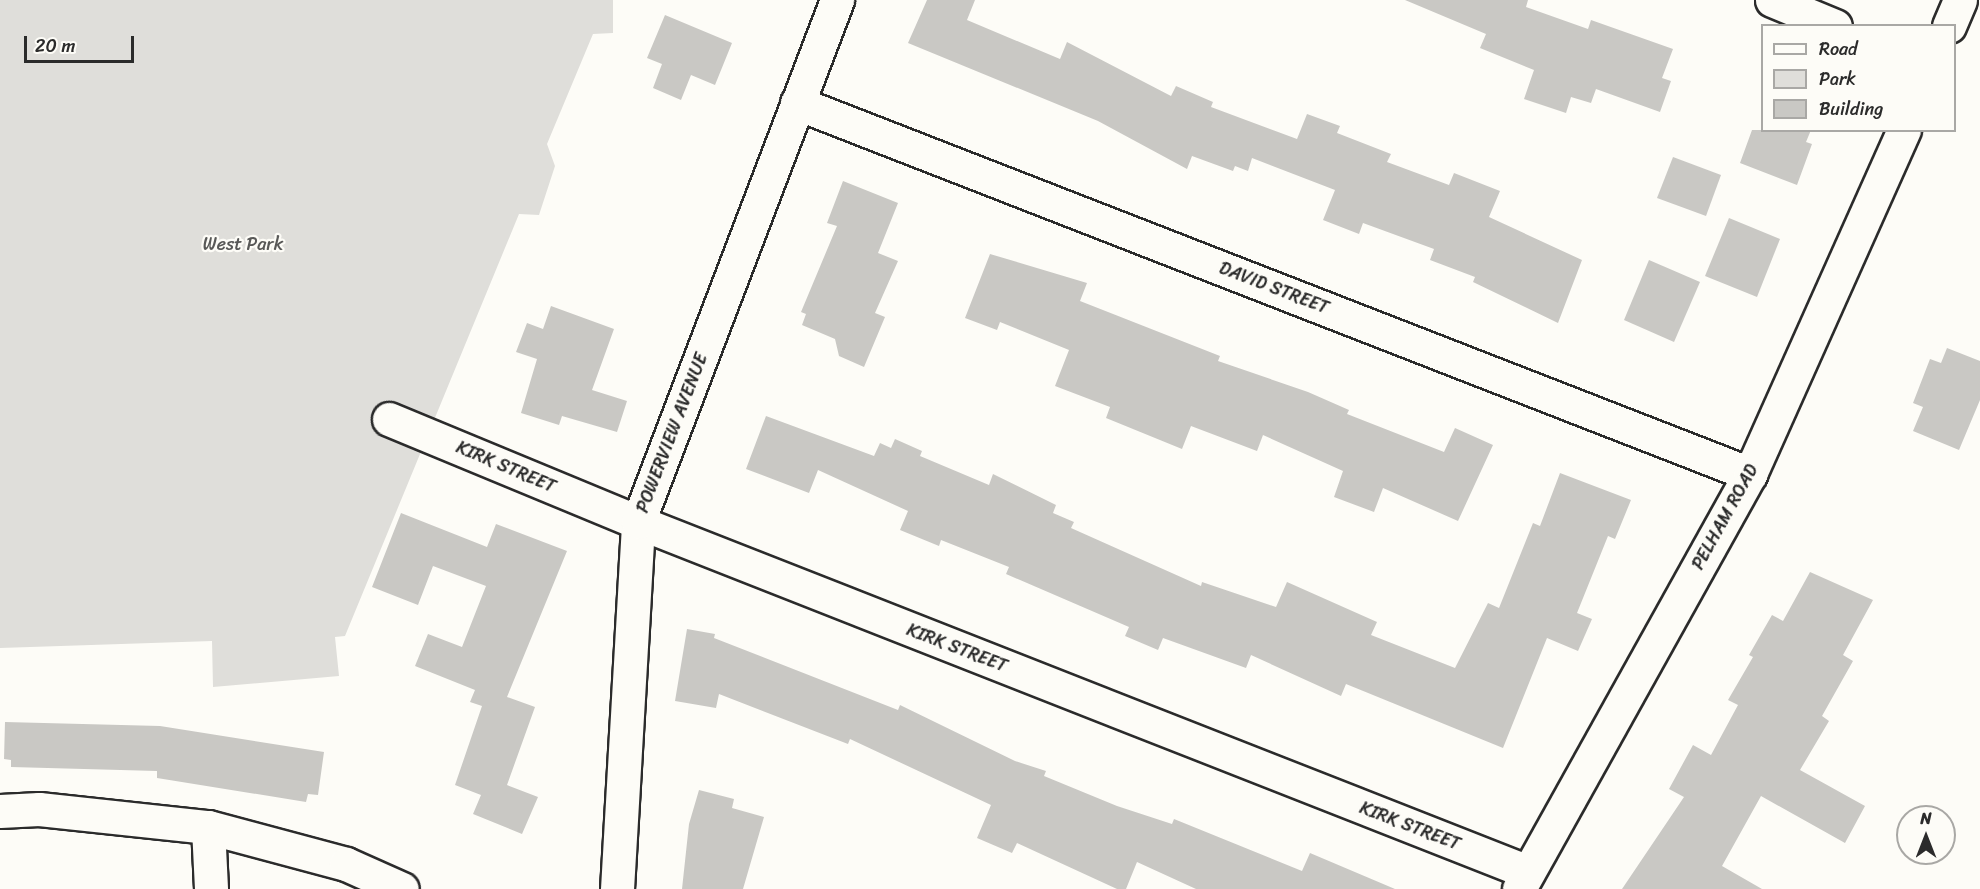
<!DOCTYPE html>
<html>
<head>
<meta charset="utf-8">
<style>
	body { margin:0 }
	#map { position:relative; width:1980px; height:889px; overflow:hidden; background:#fdfcf7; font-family:Sriracha,sans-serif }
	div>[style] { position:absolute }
	.green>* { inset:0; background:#dfdeda }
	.building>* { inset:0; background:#c9c8c4 }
	.roads { filter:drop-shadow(2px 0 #2b2b2b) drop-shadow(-2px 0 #2b2b2b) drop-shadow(0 2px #2b2b2b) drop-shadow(0 -2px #2b2b2b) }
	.minor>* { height:33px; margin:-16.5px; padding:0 16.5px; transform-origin:16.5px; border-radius:16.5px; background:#fdfcf7 }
	.major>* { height:33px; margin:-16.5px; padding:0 16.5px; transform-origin:16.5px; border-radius:16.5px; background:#fdfcf7 }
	span { translate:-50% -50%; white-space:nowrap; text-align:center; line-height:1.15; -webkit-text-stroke:4.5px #fdfcf7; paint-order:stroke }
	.park-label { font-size:18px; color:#585857 }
	.street-label { font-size:18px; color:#2b2b2b }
	.legend { position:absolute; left:1761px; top:24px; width:195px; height:108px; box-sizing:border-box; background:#fdfcf7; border:2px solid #a9a8a5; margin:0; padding:8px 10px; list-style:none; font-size:18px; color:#2b2b2b }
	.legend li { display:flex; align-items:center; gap:12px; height:30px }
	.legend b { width:30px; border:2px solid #a9a8a5 }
	.north { position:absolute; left:1896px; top:805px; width:60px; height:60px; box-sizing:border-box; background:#fdfcf7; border:2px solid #a9a8a5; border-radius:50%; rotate:0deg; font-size:16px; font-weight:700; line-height:24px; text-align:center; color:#2b2b2b }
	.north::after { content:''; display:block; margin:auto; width:21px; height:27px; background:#2b2b2b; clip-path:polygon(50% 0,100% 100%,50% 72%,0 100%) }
	.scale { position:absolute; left:24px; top:36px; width:110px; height:27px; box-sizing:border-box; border:3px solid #2b2b2b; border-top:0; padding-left:8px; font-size:18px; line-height:21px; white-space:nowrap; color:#2b2b2b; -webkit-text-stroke:4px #fdfcf7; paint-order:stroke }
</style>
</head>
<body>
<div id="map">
	<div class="green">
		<div style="clip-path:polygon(0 0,613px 0,613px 33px,593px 34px,547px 144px,555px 166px,539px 215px,519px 214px,345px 636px,335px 637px,339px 676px,213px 687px,212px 641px,0 648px)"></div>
	</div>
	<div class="building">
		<div style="clip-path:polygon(927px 0,975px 0,967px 20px,1060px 59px,1067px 42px,1171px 96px,1176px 86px,1213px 102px,1211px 107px,1297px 139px,1307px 114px,1340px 126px,1337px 133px,1391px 154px,1387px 162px,1449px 185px,1454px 173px,1500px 191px,1489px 217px,1582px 260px,1558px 323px,1473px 282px,1475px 277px,1430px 260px,1434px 249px,1363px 223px,1359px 234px,1323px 220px,1335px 190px,1252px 158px,1248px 171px,1235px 166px,1233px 171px,1192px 156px,1187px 169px,1098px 121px,908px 43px)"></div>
		<div style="clip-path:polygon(1405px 0,1528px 0,1526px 7px,1588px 29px,1591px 20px,1673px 49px,1662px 78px,1671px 81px,1660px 112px,1596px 89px,1591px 103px,1571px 97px,1566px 113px,1524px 99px,1534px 70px,1480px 48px,1486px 34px)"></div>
		<div style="clip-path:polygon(665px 15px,732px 43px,715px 85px,691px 75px,681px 100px,653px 88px,662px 64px,647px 58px)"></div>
		<div style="clip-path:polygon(1752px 130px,1811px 130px,1806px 142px,1812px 144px,1797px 185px,1740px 163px)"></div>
		<div style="clip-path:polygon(1673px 157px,1721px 175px,1706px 216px,1657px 198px)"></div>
		<div style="clip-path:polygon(843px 181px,898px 203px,878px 253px,898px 261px,875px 313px,885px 317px,864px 367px,839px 356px,835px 339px,802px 325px,806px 314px,801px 312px,837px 226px,827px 223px)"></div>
		<div style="clip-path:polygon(1729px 218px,1780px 239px,1757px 297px,1705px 276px)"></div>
		<div style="clip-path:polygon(990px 254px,1087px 283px,1080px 301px,1220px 356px,1218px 361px,1308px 392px,1349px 410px,1347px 414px,1444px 452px,1455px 428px,1493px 445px,1458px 521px,1383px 488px,1374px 512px,1334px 497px,1343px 471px,1263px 435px,1257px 451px,1191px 426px,1182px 449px,1106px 418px,1110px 407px,1055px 386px,1069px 350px,1000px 322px,997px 330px,965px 318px)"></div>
		<div style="clip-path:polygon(1649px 260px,1700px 282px,1674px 342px,1624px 320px)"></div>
		<div style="clip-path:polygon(551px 306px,614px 329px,592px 390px,627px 401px,617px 432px,562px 416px,559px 425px,521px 413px,537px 359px,516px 352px,527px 323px,543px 329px)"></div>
		<div style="clip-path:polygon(1947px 348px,1980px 361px,1980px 400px,1959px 450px,1913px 431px,1923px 407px,1913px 403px,1930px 359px,1941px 363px)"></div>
		<div style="clip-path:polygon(766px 416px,874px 456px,880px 443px,891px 448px,895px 439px,922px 451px,920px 456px,989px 485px,993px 474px,1056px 505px,1053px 513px,1074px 522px,1071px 528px,1201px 586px,1202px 582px,1276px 607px,1287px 582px,1377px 622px,1371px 635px,1455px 668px,1488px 603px,1499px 608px,1533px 523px,1540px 526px,1560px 473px,1631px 500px,1615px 539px,1608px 536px,1577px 613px,1592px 619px,1578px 651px,1547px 638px,1503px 748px,1346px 684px,1341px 696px,1251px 655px,1246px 668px,1163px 638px,1158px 650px,1125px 636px,1129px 627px,1006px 574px,1009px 567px,941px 540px,939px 546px,900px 530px,908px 511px,818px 470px,809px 493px,746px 469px)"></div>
		<div style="clip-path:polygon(401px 513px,487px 547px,496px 524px,567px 551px,507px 697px,535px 707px,507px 785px,538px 797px,522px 834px,473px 814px,481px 795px,455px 785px,482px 706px,470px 702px,475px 690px,415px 666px,428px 634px,462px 647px,486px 586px,433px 566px,418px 605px,372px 587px)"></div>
		<div style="clip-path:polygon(1810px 572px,1873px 600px,1843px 655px,1853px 661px,1822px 716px,1829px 721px,1800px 770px,1865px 806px,1845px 843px,1761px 796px,1722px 866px,1762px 889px,1622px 889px,1684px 797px,1669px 789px,1693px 745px,1711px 755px,1738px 705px,1728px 700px,1753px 657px,1749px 655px,1772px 615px,1783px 621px)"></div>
		<div style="clip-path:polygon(687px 629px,715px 634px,714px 638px,898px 710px,900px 705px,1015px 761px,1046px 771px,1044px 776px,1117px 806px,1172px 824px,1174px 819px,1302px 871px,1310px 853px,1395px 889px,1196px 889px,1137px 862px,1126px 889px,1117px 889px,1017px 843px,1012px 853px,977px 838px,991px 805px,850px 739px,848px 744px,719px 694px,716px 708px,675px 701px)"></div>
		<div style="clip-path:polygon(5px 722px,160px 726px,324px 752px,318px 795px,308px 794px,306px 802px,157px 778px,157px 771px,11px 767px,11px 760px,4px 759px)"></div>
		<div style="clip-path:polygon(699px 790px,734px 799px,732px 808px,764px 817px,743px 889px,682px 889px,689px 824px)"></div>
	</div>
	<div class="roads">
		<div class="minor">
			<div style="left:1772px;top:0;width:68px;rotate:22.4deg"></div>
			<div style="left:797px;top:103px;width:1023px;rotate:21.27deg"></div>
			<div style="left:389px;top:419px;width:269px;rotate:22.5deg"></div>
			<div style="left:638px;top:522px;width:956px;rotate:21.47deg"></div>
			<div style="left:0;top:811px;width:39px;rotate:-3deg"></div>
			<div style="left:39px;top:809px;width:170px;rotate:6.1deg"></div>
			<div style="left:208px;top:827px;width:143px;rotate:15deg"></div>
			<div style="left:346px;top:864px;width:61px;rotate:24.1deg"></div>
			<div style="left:208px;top:827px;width:62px;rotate:87.2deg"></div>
			<div style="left:617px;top:889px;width:368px;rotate:-86.7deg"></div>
			<div style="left:638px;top:522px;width:559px;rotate:-69.13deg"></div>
		</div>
		<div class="major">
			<div style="left:1949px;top:26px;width:28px;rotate:-67deg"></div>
			<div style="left:1519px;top:889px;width:475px;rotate:-60.9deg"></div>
			<div style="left:1750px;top:474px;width:377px;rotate:-65.9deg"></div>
		</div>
	</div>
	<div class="park-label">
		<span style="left:243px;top:244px">West Park</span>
	</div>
	<div class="street-label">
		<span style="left:1274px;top:288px;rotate:21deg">DAVID STREET</span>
		<span style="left:672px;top:433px;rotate:-69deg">POWERVIEW AVENUE</span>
		<span style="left:506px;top:467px;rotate:23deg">KIRK STREET</span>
		<span style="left:1725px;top:517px;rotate:-61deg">PELHAM ROAD</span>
		<span style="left:957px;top:648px;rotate:21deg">KIRK STREET</span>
		<span style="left:1410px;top:826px;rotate:21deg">KIRK STREET</span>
	</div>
	<ul class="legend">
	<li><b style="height:8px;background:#fdfcf7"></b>Road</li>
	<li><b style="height:16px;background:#dfdeda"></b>Park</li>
	<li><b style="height:16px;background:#c9c8c4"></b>Building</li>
	</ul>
	<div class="north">N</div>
	<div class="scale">20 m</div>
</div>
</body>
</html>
